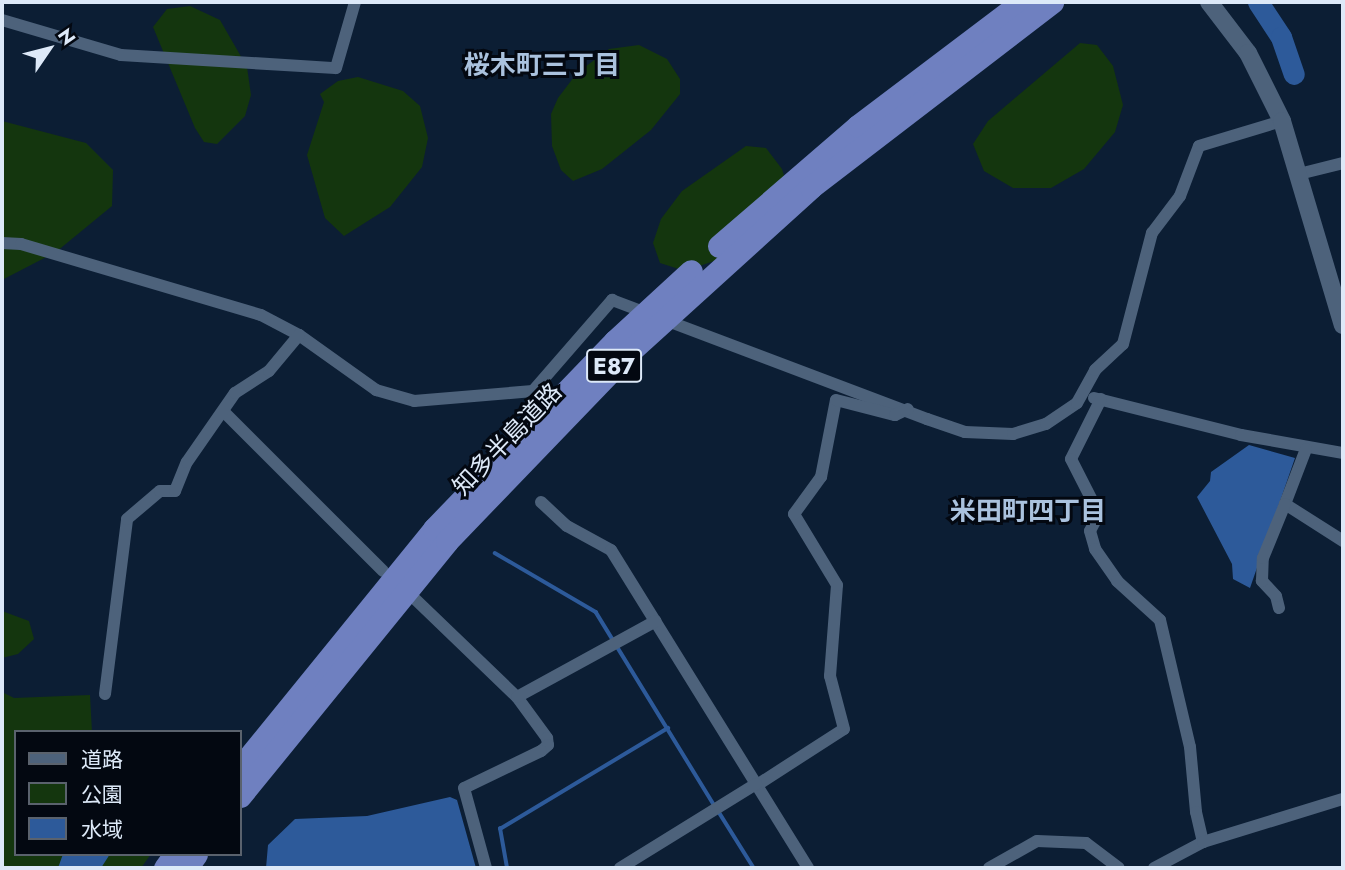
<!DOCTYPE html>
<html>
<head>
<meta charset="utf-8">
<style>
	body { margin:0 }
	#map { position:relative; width:1345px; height:870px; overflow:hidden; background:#0c1e34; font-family:Jost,"Noto Sans JP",sans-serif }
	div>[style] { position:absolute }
	.green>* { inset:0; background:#14360e }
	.water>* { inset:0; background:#2d5a9a }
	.stream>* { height:3.5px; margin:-1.75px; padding:0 1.75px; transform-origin:1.75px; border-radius:1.75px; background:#2d5a9a }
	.river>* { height:21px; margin:-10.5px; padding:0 10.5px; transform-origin:10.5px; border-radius:10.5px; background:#2d5a9a }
	.minor>* { height:12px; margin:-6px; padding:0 6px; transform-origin:6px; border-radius:6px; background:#4d627b }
	.secondary>* { height:18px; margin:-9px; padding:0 9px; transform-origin:9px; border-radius:9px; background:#4d627b }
	.motorway>* { height:23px; margin:-11.5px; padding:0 11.5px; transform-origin:11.5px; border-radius:11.5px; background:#6f80c0 }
	span { translate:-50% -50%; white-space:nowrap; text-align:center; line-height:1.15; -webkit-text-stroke:6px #030811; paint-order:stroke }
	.shield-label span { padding:2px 5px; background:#030811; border:2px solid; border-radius:5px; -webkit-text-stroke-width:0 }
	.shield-label { font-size:23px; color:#dde9f8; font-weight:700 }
	.street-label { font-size:24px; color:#dde9f8 }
	.neighbourhood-label { font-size:26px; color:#aac2de; font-weight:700 }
	.frame { position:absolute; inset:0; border:4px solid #dde9f8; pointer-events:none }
	.legend { position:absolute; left:14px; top:730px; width:228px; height:126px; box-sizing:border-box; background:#030811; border:2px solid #5a626d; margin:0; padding:9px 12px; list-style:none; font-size:21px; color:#dde9f8 }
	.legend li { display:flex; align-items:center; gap:14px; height:35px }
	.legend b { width:35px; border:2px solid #5a626d }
	.north { position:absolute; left:14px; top:14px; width:70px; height:70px; -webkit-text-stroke:5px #030811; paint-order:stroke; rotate:55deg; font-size:19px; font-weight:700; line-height:28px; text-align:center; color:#dde9f8 }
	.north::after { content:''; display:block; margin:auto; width:24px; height:32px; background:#dde9f8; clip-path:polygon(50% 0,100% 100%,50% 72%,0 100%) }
</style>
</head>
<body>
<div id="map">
	<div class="green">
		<div style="clip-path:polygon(190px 6px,220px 20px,247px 67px,251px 95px,245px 116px,217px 144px,204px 142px,195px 128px,153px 27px,167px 9px)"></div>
		<div style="clip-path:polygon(1080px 43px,1097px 45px,1113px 66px,1123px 105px,1115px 132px,1084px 169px,1051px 188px,1013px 188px,984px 171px,973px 144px,988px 121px)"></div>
		<div style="clip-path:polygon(639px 45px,667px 59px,680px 79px,680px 94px,651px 130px,602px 169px,573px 181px,561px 170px,552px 146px,551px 114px,558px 98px,577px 73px,609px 49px)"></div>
		<div style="clip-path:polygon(358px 77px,403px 91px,420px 106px,428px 138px,422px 167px,390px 207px,344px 236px,325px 218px,307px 155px,324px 102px,320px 94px,338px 81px)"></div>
		<div style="clip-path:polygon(2px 121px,86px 143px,113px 170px,112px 206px,56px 252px,2px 280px)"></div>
		<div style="clip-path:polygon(746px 146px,766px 148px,782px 169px,794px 209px,714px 261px,685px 271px,660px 263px,653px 243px,661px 219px,682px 191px)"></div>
		<div style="clip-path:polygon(2px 611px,29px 621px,34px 639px,18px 654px,2px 658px)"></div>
		<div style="clip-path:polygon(2px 692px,14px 698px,90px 695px,92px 732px,16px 732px,16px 854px,151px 854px,141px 868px,2px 868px)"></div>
	</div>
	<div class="water">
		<div style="clip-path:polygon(1249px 445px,1295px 458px,1250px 588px,1233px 579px,1232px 564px,1197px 497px,1210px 481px,1211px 472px)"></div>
		<div style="clip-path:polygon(450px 797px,457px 800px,476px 868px,266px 868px,268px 845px,295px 819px,367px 816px)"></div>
		<div style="clip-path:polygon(63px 854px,110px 854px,101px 868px,58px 868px)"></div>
	</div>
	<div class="stream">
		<div style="left:495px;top:553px;width:117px;rotate:30.3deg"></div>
		<div style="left:596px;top:612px;width:228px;rotate:58.5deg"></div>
		<div style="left:719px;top:812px;width:66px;rotate:58deg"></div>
		<div style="left:507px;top:868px;width:40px;rotate:-100deg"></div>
		<div style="left:500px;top:829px;width:196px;rotate:-31deg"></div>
	</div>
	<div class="river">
		<div style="left:1258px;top:2px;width:42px;rotate:56.7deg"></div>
		<div style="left:1281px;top:37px;width:39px;rotate:71deg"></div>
	</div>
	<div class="minor">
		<div style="left:2px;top:20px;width:124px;rotate:16.4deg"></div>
		<div style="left:121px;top:55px;width:215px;rotate:3.5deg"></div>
		<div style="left:336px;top:68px;width:69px;rotate:-73.9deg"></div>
		<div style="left:1299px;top:174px;width:45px;rotate:-14deg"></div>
		<div style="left:2px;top:243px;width:19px;rotate:3deg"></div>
		<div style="left:21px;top:244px;width:250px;rotate:16.5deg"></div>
		<div style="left:261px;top:315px;width:43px;rotate:27.8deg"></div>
		<div style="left:299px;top:335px;width:95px;rotate:35.5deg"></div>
		<div style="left:376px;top:390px;width:40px;rotate:16deg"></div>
		<div style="left:414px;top:401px;width:119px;rotate:-4.8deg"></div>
		<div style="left:533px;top:391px;width:121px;rotate:-49deg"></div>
		<div style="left:612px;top:300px;width:337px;rotate:20.7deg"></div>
		<div style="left:927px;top:419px;width:40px;rotate:18.9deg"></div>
		<div style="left:965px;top:432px;width:48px;rotate:2.4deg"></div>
		<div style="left:1013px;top:434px;width:34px;rotate:-17deg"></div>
		<div style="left:1046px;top:424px;width:37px;rotate:-34deg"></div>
		<div style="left:1077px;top:403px;width:38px;rotate:-61deg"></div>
		<div style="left:1095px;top:370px;width:38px;rotate:-43deg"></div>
		<div style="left:1123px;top:344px;width:115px;rotate:-75.4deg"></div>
		<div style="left:1152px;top:233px;width:46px;rotate:-52.9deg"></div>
		<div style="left:1180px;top:196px;width:53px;rotate:-69.2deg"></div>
		<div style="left:1199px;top:146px;width:87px;rotate:-16.8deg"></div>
		<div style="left:1094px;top:398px;width:152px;rotate:14.1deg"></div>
		<div style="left:1241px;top:435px;width:104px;rotate:10deg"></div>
		<div style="left:1101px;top:399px;width:67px;rotate:116.6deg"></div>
		<div style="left:1071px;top:459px;width:62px;rotate:63deg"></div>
		<div style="left:1099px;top:514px;width:19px;rotate:118deg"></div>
		<div style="left:1090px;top:531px;width:19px;rotate:74deg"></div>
		<div style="left:1095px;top:549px;width:39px;rotate:55deg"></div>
		<div style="left:1117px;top:581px;width:58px;rotate:42.2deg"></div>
		<div style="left:1160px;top:620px;width:130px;rotate:76.7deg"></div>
		<div style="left:1190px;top:747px;width:65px;rotate:84.7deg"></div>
		<div style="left:1196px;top:812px;width:31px;rotate:77deg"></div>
		<div style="left:224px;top:412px;width:225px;rotate:45deg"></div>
		<div style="left:1306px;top:449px;width:59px;rotate:110.9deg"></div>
		<div style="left:1285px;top:504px;width:69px;rotate:32.5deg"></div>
		<div style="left:541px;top:502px;width:35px;rotate:43deg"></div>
		<div style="left:567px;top:526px;width:50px;rotate:28.6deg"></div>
		<div style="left:611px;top:550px;width:374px;rotate:58.2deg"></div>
		<div style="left:415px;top:599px;width:141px;rotate:43.9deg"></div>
		<div style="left:517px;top:697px;width:51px;rotate:53.8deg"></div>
		<div style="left:547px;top:738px;width:7px;rotate:82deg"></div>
		<div style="left:548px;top:745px;width:9px;rotate:139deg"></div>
		<div style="left:541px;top:751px;width:85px;rotate:154.3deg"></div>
		<div style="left:464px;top:788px;width:83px;rotate:74.6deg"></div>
		<div style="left:1279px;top:608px;width:12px;rotate:-104deg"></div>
		<div style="left:1276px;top:596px;width:21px;rotate:-133deg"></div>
		<div style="left:1262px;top:581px;width:23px;rotate:-88deg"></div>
		<div style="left:1263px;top:558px;width:58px;rotate:-67.8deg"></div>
		<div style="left:105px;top:694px;width:176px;rotate:-82.8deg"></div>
		<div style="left:127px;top:519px;width:43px;rotate:-40.3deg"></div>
		<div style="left:160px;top:491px;width:15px"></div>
		<div style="left:175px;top:491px;width:31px;rotate:-68deg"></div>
		<div style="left:187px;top:462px;width:84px;rotate:-55.2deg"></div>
		<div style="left:235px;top:393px;width:40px;rotate:-32.9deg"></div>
		<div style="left:269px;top:371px;width:47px;rotate:-50.2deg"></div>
		<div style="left:517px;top:697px;width:158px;rotate:-28.7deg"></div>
		<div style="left:757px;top:785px;width:103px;rotate:-32.8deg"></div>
		<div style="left:844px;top:729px;width:55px;rotate:-104.8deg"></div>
		<div style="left:830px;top:676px;width:91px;rotate:-85.6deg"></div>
		<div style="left:837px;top:585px;width:83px;rotate:-121.2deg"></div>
		<div style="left:794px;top:514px;width:46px;rotate:-53.9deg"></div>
		<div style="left:821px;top:477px;width:78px;rotate:-79deg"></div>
		<div style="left:836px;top:400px;width:61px;rotate:14.3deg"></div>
		<div style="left:895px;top:415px;width:14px;rotate:-25deg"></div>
		<div style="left:620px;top:868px;width:160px;rotate:-31.7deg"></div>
		<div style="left:989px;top:868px;width:55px;rotate:-29.4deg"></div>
		<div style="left:1037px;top:841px;width:49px;rotate:2.3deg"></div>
		<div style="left:1086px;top:843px;width:41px;rotate:37.1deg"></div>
		<div style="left:1154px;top:868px;width:55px;rotate:-28deg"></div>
		<div style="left:1203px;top:842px;width:146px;rotate:-17.1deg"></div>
	</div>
	<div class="secondary">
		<div style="left:1209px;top:2px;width:64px;rotate:52.6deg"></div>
		<div style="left:1248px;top:53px;width:76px;rotate:63.4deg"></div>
		<div style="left:1282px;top:121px;width:213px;rotate:73.4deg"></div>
	</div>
	<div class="motorway">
		<div style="left:719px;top:246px;width:184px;rotate:-40.8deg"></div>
		<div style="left:858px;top:126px;width:206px;rotate:-37.1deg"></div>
		<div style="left:240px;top:768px;width:308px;rotate:-50.9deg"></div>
		<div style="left:434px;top:529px;width:261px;rotate:-46.1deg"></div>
		<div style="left:615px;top:341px;width:103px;rotate:-42.6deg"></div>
		<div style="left:240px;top:796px;width:328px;rotate:-50.9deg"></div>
		<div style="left:447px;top:541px;width:260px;rotate:-46.1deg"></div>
		<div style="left:627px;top:354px;width:248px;rotate:-42.2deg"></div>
		<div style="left:811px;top:187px;width:304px;rotate:-37.5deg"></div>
		<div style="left:165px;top:868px;width:17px;rotate:-54deg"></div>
		<div style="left:186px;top:868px;width:17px;rotate:-54deg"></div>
	</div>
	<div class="shield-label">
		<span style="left:614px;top:366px">E87</span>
	</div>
	<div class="street-label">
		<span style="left:507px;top:439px;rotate:-46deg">知多半島道路</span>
	</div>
	<div class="neighbourhood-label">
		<span style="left:542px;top:66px">桜木町三丁目</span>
		<span style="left:1028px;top:512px">米田町四丁目</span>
	</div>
	<div class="frame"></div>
	<ul class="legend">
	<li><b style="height:9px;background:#4d627b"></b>道路</li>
	<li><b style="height:19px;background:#14360e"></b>公園</li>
	<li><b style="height:19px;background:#2d5a9a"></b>水域</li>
	</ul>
	<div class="north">N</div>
</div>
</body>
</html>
